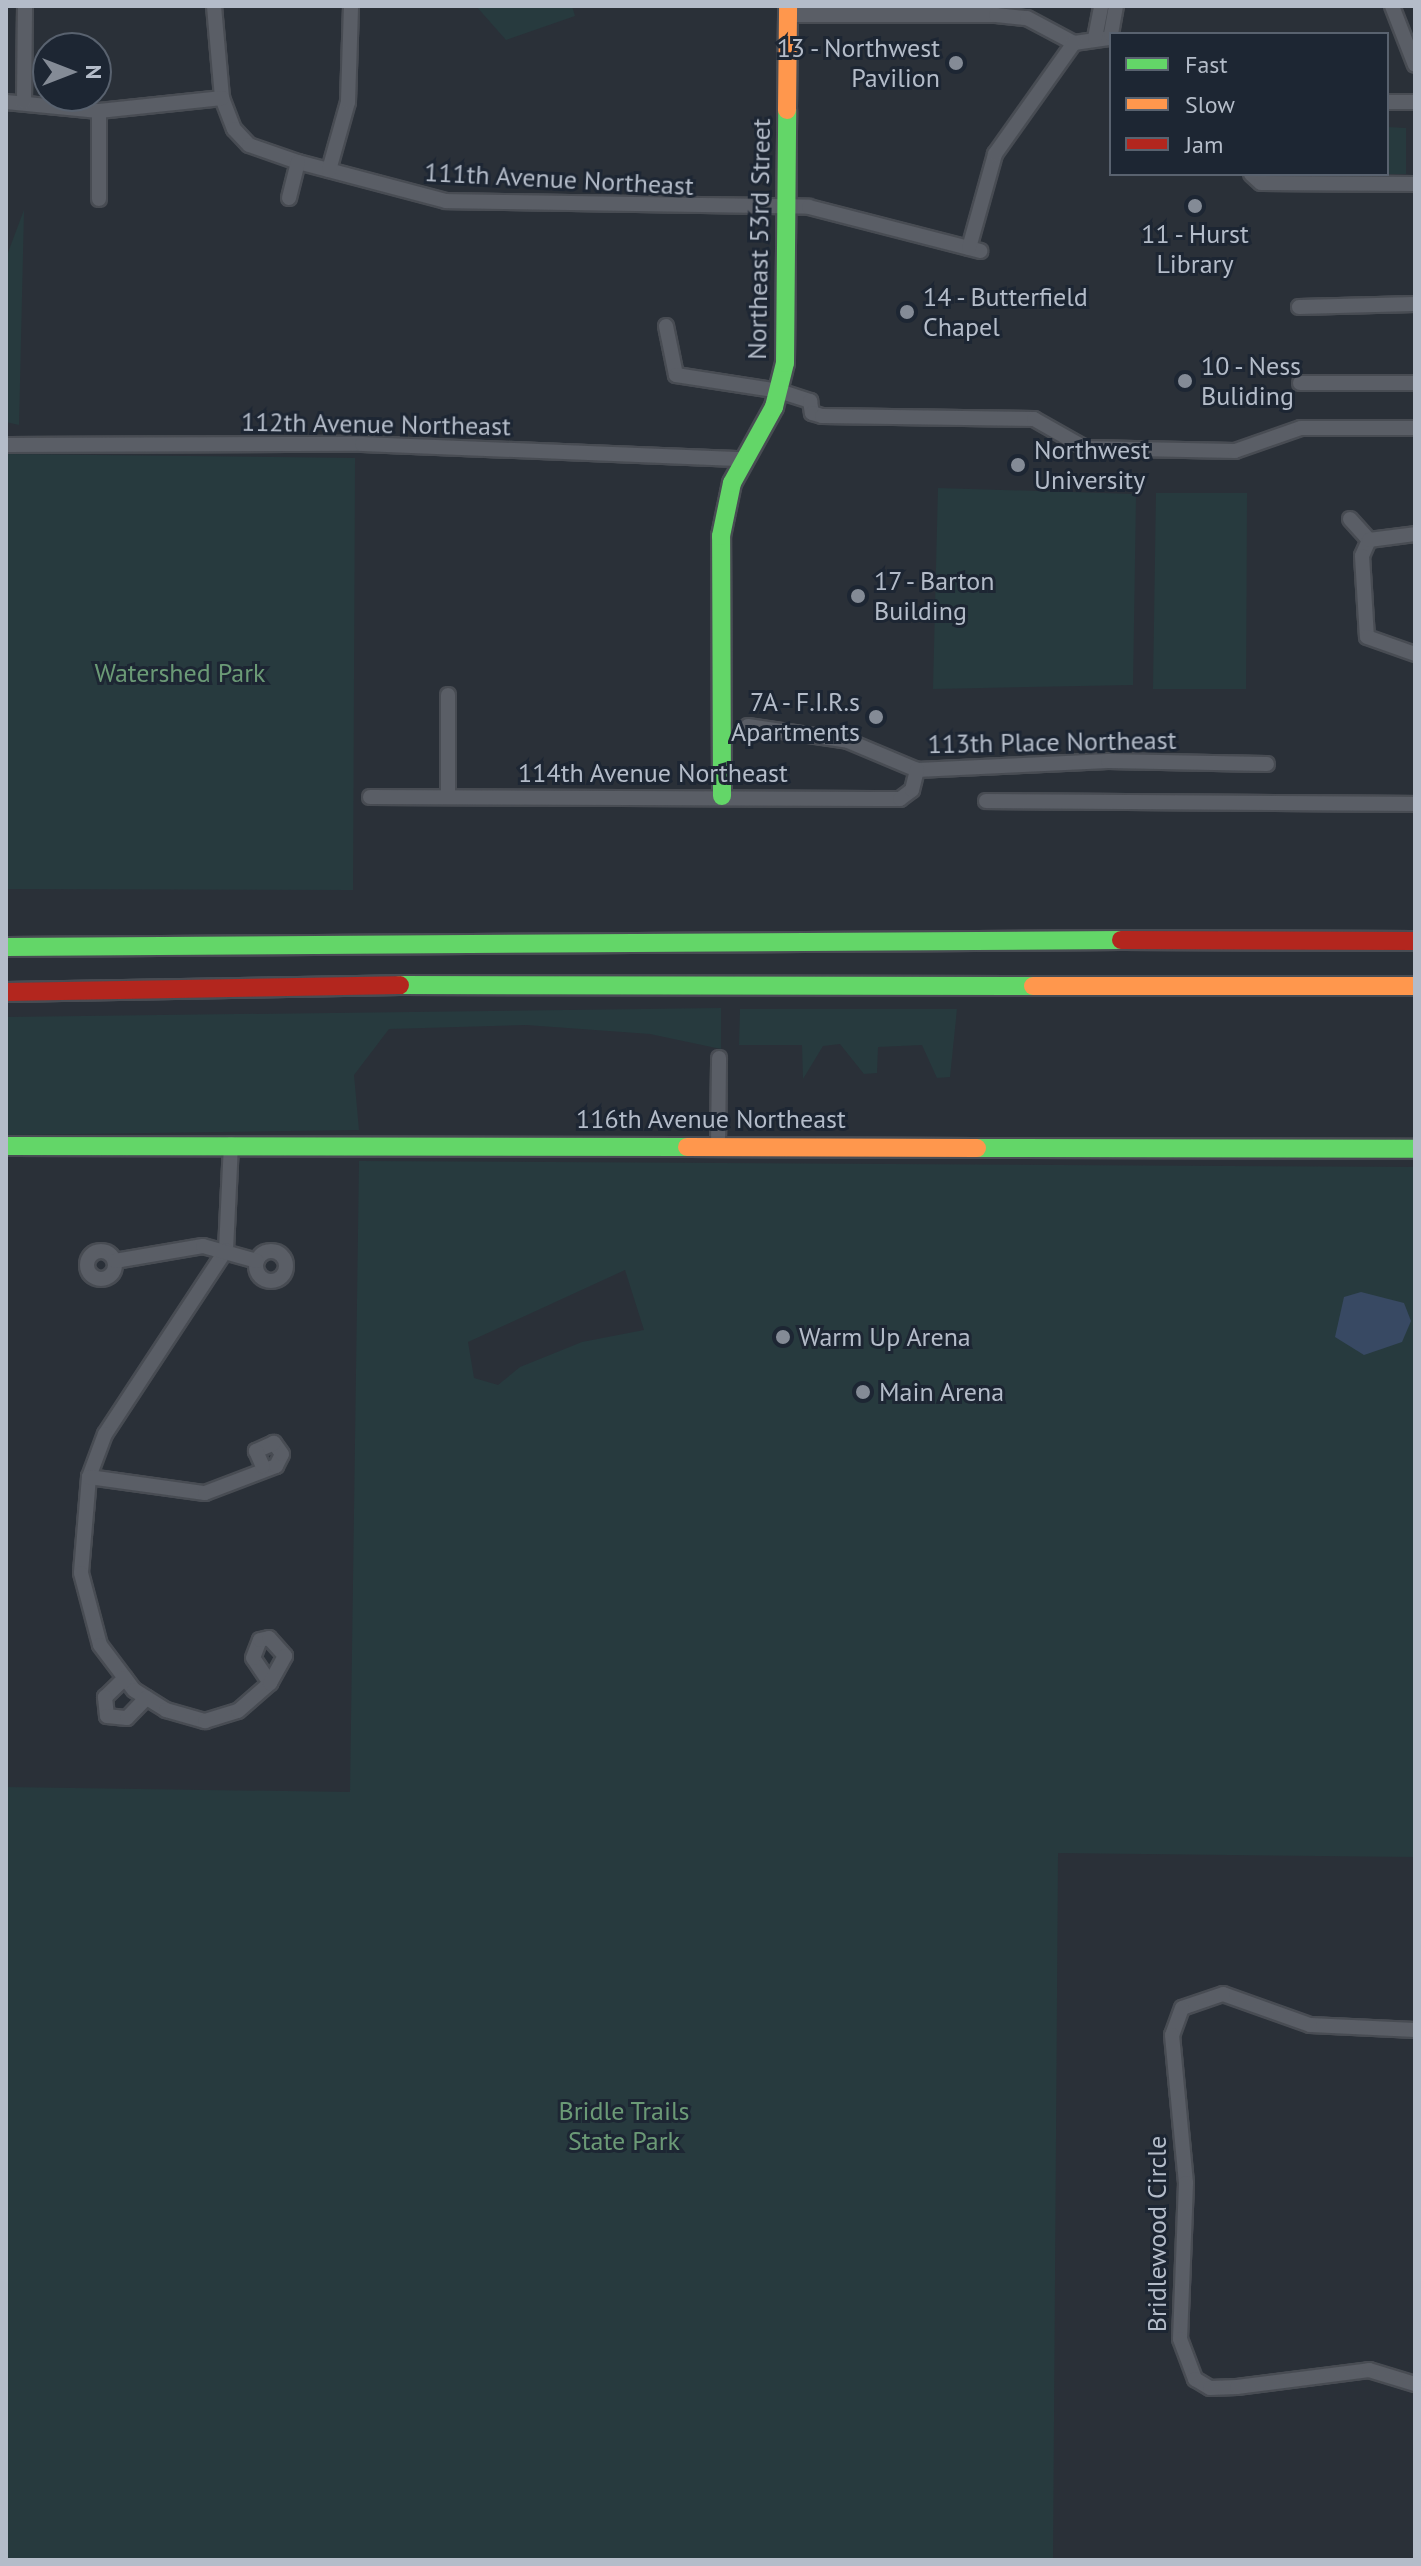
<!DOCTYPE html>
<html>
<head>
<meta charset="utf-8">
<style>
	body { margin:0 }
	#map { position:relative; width:1421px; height:2566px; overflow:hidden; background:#2a3038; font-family:"PT Sans",sans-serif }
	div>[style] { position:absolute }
	.green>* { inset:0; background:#273a3e }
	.water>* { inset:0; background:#384963 }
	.roads { filter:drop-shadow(2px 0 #484c53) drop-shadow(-2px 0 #484c53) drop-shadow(0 2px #484c53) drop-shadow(0 -2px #484c53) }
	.street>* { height:14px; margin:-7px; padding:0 7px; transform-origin:7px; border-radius:7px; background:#5a5e66 }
	.street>.ring { margin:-7px; padding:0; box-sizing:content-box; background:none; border:14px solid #5a5e66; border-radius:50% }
	.fast>* { height:18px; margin:-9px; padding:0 9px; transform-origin:9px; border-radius:9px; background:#63d668 }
	.slow>* { height:18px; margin:-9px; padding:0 9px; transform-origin:9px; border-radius:9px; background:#ff974d }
	.jam>* { height:18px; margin:-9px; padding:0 9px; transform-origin:9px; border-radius:9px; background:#b3261e }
	.dots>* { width:22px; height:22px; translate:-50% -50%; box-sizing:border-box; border:4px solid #1d2633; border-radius:50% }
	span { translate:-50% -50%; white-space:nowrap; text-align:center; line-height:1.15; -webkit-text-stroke:6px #1d2633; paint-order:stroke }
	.poi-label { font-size:26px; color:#b4bcc9 }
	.right { translate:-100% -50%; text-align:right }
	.left { translate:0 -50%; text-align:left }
	.street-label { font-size:26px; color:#b4bcc9 }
	.park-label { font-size:26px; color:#6b9a76 }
	.frame { position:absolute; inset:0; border:8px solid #b4bcc9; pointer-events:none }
	.legend { position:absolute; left:1109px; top:32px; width:280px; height:144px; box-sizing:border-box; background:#1d2633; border:2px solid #59626f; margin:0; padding:10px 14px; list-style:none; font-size:24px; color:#b4bcc9 }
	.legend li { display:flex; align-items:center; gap:16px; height:40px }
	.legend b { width:40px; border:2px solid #59626f }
	.north { position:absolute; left:32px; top:32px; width:80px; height:80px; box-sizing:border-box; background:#1d2633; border:2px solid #59626f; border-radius:50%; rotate:90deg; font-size:22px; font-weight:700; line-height:32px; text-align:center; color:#b4bcc9 }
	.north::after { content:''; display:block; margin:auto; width:28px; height:36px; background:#848b96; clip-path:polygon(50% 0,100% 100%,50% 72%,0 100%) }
</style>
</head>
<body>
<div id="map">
	<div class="green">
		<div style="clip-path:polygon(476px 6px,572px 6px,575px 16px,506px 40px)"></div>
		<div style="clip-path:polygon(1387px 127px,1406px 128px,1406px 174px,1379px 174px,1387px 174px)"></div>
		<div style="clip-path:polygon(24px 210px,19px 425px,6px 422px,6px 258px)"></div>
		<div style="clip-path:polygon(6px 454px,355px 458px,353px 890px,6px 889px)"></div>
		<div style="clip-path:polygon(938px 488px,1136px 494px,1133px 685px,933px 689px)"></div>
		<div style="clip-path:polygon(1156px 493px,1247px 493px,1246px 689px,1153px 689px)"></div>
		<div style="clip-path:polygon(721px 1008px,721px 1049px,650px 1034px,526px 1025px,389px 1029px,354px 1075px,359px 1130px,6px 1135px,6px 1017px)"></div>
		<div style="clip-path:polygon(740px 1009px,957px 1009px,950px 1077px,937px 1078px,922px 1045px,878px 1047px,877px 1073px,864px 1074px,840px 1044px,823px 1046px,803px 1079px,802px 1045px,739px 1045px)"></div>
		<div style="clip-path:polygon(evenodd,359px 1161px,1415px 1167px,1415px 1857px,1058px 1853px,1053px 2560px,6px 2560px,6px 1787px,350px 1792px,359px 1161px,625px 1270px,644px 1330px,582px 1342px,520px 1367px,498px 1385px,474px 1378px,468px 1342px,625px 1270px)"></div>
	</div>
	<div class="water">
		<div style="clip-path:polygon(1361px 1292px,1404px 1303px,1411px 1321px,1402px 1342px,1364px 1355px,1335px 1337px,1344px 1297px)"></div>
	</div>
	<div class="roads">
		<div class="street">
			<div style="left:214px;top:6px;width:92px;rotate:85deg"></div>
			<div style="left:222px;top:98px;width:33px;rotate:69deg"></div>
			<div style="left:234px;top:129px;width:22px;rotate:47deg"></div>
			<div style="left:249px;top:145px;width:52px;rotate:19.1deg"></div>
			<div style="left:298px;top:162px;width:153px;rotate:14.8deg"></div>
			<div style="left:446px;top:201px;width:363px;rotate:0.9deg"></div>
			<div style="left:809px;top:207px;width:177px;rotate:14.4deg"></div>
			<div style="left:1392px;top:6px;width:63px;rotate:68.7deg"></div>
			<div style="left:788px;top:15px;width:208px"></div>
			<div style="left:996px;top:15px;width:31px;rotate:6deg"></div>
			<div style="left:1027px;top:18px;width:53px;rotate:28deg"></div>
			<div style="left:1074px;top:43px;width:37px;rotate:-8deg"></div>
			<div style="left:1111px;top:34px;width:28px;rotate:-80deg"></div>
			<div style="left:1095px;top:38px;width:33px;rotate:-79deg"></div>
			<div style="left:6px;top:102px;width:93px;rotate:5.5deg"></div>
			<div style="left:99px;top:111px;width:124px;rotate:-6deg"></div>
			<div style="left:24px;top:102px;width:96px;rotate:-89.4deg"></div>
			<div style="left:1387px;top:102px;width:28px"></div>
			<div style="left:99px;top:111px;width:88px;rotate:90deg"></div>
			<div style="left:329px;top:170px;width:71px;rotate:-74.4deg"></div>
			<div style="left:348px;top:102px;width:96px;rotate:-88.2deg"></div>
			<div style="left:1251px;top:174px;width:13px;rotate:42deg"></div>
			<div style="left:1261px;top:183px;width:154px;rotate:0.4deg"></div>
			<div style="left:289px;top:198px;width:37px;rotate:-76deg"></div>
			<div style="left:969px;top:248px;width:98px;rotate:-74.5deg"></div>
			<div style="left:995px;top:154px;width:136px;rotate:-54.6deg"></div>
			<div style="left:1299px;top:307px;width:116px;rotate:-1.5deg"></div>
			<div style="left:666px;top:326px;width:50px;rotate:78.5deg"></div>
			<div style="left:676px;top:375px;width:104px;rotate:8.8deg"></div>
			<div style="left:779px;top:391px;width:33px;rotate:18deg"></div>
			<div style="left:810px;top:401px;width:12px;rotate:81deg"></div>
			<div style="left:812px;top:413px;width:10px;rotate:17deg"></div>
			<div style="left:822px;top:416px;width:212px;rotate:0.8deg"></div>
			<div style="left:1034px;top:419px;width:59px;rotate:29.6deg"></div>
			<div style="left:1085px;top:448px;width:150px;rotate:1.1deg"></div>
			<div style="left:1235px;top:451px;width:70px;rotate:-19.2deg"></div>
			<div style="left:1301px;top:428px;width:114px"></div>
			<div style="left:1300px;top:383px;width:115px"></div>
			<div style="left:6px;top:445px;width:356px;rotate:-0.2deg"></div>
			<div style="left:362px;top:444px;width:381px;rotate:2.3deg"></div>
			<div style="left:1350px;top:519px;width:28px;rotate:48deg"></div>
			<div style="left:1369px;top:540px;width:17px;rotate:114deg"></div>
			<div style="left:1362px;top:556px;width:81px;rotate:86.5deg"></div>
			<div style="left:1367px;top:637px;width:51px;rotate:19.5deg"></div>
			<div style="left:1369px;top:540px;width:46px;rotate:-7.4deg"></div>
			<div style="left:748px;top:726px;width:101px;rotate:8.5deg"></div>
			<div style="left:848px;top:741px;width:75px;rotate:22.8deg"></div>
			<div style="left:917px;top:770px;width:191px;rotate:-2.7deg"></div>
			<div style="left:1108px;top:761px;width:159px;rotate:1.1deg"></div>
			<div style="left:370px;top:797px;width:530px;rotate:0.22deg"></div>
			<div style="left:900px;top:799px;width:15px;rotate:-37deg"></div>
			<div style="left:912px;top:790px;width:21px;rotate:-76deg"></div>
			<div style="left:448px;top:797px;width:102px;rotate:-90deg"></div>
			<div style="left:986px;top:801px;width:429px;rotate:0.4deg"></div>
			<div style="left:231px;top:1144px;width:106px;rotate:92.7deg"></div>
			<div style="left:226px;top:1250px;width:220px;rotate:123.3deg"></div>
			<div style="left:105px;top:1434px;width:46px;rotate:110.4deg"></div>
			<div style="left:89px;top:1477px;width:96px;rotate:94.8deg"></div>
			<div style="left:81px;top:1573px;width:74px;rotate:75.2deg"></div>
			<div style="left:100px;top:1645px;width:56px;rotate:52.9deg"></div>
			<div style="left:134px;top:1690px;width:38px;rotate:32deg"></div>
			<div style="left:166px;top:1710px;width:41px;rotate:15.8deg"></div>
			<div style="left:205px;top:1721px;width:34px;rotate:-17deg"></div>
			<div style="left:238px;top:1711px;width:43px;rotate:-41.2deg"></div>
			<div style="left:270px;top:1683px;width:30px;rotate:-124deg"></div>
			<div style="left:253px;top:1658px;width:19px;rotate:-69deg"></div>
			<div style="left:260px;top:1640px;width:9px;rotate:-13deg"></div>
			<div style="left:269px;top:1638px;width:24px;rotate:48deg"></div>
			<div style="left:285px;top:1656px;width:31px;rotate:119deg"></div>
			<div style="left:718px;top:1145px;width:87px;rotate:-89.3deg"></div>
			<div class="ring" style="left:87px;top:1251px;width:14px;height:14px"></div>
			<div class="ring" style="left:256px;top:1251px;width:16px;height:16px"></div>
			<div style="left:115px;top:1261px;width:89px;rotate:-9.7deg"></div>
			<div style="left:203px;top:1246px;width:56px;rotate:15.5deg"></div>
			<div style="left:89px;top:1477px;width:117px;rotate:7.9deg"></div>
			<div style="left:205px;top:1493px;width:76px;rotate:-20.8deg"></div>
			<div style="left:276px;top:1466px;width:13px;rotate:-63deg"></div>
			<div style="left:282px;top:1454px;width:14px;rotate:-126deg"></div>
			<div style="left:274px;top:1443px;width:20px;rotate:156deg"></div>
			<div style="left:256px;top:1451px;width:17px;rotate:66deg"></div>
			<div style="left:125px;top:1678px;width:28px;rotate:136deg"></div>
			<div style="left:105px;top:1697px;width:19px;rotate:84deg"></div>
			<div style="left:107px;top:1716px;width:20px;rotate:6deg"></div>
			<div style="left:127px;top:1718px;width:28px;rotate:-46deg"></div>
			<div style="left:1415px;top:2030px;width:105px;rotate:-177.3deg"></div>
			<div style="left:1310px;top:2025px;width:92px;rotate:-160.4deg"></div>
			<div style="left:1223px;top:1994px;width:43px;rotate:161.1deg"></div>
			<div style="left:1182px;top:2008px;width:29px;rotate:110deg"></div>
			<div style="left:1172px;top:2035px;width:149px;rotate:84.6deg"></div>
			<div style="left:1186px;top:2183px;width:156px;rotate:92.2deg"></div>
			<div style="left:1180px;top:2339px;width:43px;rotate:69.4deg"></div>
			<div style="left:1195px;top:2379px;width:17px;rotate:31deg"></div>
			<div style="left:1210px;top:2388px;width:27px;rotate:-2deg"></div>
			<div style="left:1237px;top:2387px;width:133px;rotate:-7.3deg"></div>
			<div style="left:1369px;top:2370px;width:48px;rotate:16.9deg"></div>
		</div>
		<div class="fast">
			<div style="left:722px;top:796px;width:260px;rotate:-90.2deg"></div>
			<div style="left:721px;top:536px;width:54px;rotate:-78.3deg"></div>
			<div style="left:732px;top:483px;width:87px;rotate:-61.1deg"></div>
			<div style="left:774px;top:407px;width:45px;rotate:-76deg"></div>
			<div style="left:785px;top:363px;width:253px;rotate:-89.5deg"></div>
			<div style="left:6px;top:947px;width:1115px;rotate:-0.36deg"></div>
			<div style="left:400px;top:985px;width:633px;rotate:0.09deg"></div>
			<div style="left:6px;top:1146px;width:681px;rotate:0.08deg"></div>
			<div style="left:977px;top:1148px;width:438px;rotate:0.1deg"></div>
		</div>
		<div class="slow">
			<div style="left:787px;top:110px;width:104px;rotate:-89.4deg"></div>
			<div style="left:1033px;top:986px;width:382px"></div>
			<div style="left:687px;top:1147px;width:290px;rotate:0.2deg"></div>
		</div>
		<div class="jam">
			<div style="left:1121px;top:940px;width:294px;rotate:0.2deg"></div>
			<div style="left:6px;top:992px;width:394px;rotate:-1deg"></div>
		</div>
	</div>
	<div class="dots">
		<div style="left:956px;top:63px;background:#848b96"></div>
		<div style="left:1195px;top:206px;background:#848b96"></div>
		<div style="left:907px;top:312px;background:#848b96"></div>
		<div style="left:1185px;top:381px;background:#848b96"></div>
		<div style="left:1018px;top:465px;background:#848b96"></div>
		<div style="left:858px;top:596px;background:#848b96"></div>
		<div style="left:876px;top:717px;background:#848b96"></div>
		<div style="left:783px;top:1337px;background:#848b96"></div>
		<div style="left:863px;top:1392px;background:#848b96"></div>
	</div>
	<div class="poi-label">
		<span class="right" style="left:940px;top:63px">13 - Northwest<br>Pavilion</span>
		<span style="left:1195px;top:249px">11 - Hurst<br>Library</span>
		<span class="left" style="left:923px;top:312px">14 - Butterfield<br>Chapel</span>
		<span class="left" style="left:1201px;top:381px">10 - Ness<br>Buliding</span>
		<span class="left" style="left:1034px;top:465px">Northwest<br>University</span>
		<span class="left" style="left:874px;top:596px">17 - Barton<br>Building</span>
		<span class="right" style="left:860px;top:717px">7A - F.I.R.s<br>Apartments</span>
		<span class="left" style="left:799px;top:1337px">Warm Up Arena</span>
		<span class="left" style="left:879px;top:1392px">Main Arena</span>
	</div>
	<div class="street-label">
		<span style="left:559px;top:179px;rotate:3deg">111th Avenue Northeast</span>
		<span style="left:759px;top:239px;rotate:-89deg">Northeast 53rd Street</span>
		<span style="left:376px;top:424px;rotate:1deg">112th Avenue Northeast</span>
		<span style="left:1052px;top:742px;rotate:-1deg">113th Place Northeast</span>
		<span style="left:653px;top:773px">114th Avenue Northeast</span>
		<span style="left:711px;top:1119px">116th Avenue Northeast</span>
		<span style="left:1157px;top:2234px;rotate:-90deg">Bridlewood Circle</span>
	</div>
	<div class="park-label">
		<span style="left:180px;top:673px">Watershed Park</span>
		<span style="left:624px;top:2126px">Bridle Trails<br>State Park</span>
	</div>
	<div class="frame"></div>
	<ul class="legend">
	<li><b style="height:10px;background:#63d668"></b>Fast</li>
	<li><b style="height:10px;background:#ff974d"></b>Slow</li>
	<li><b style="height:10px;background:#b3261e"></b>Jam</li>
	</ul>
	<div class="north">N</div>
</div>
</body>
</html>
